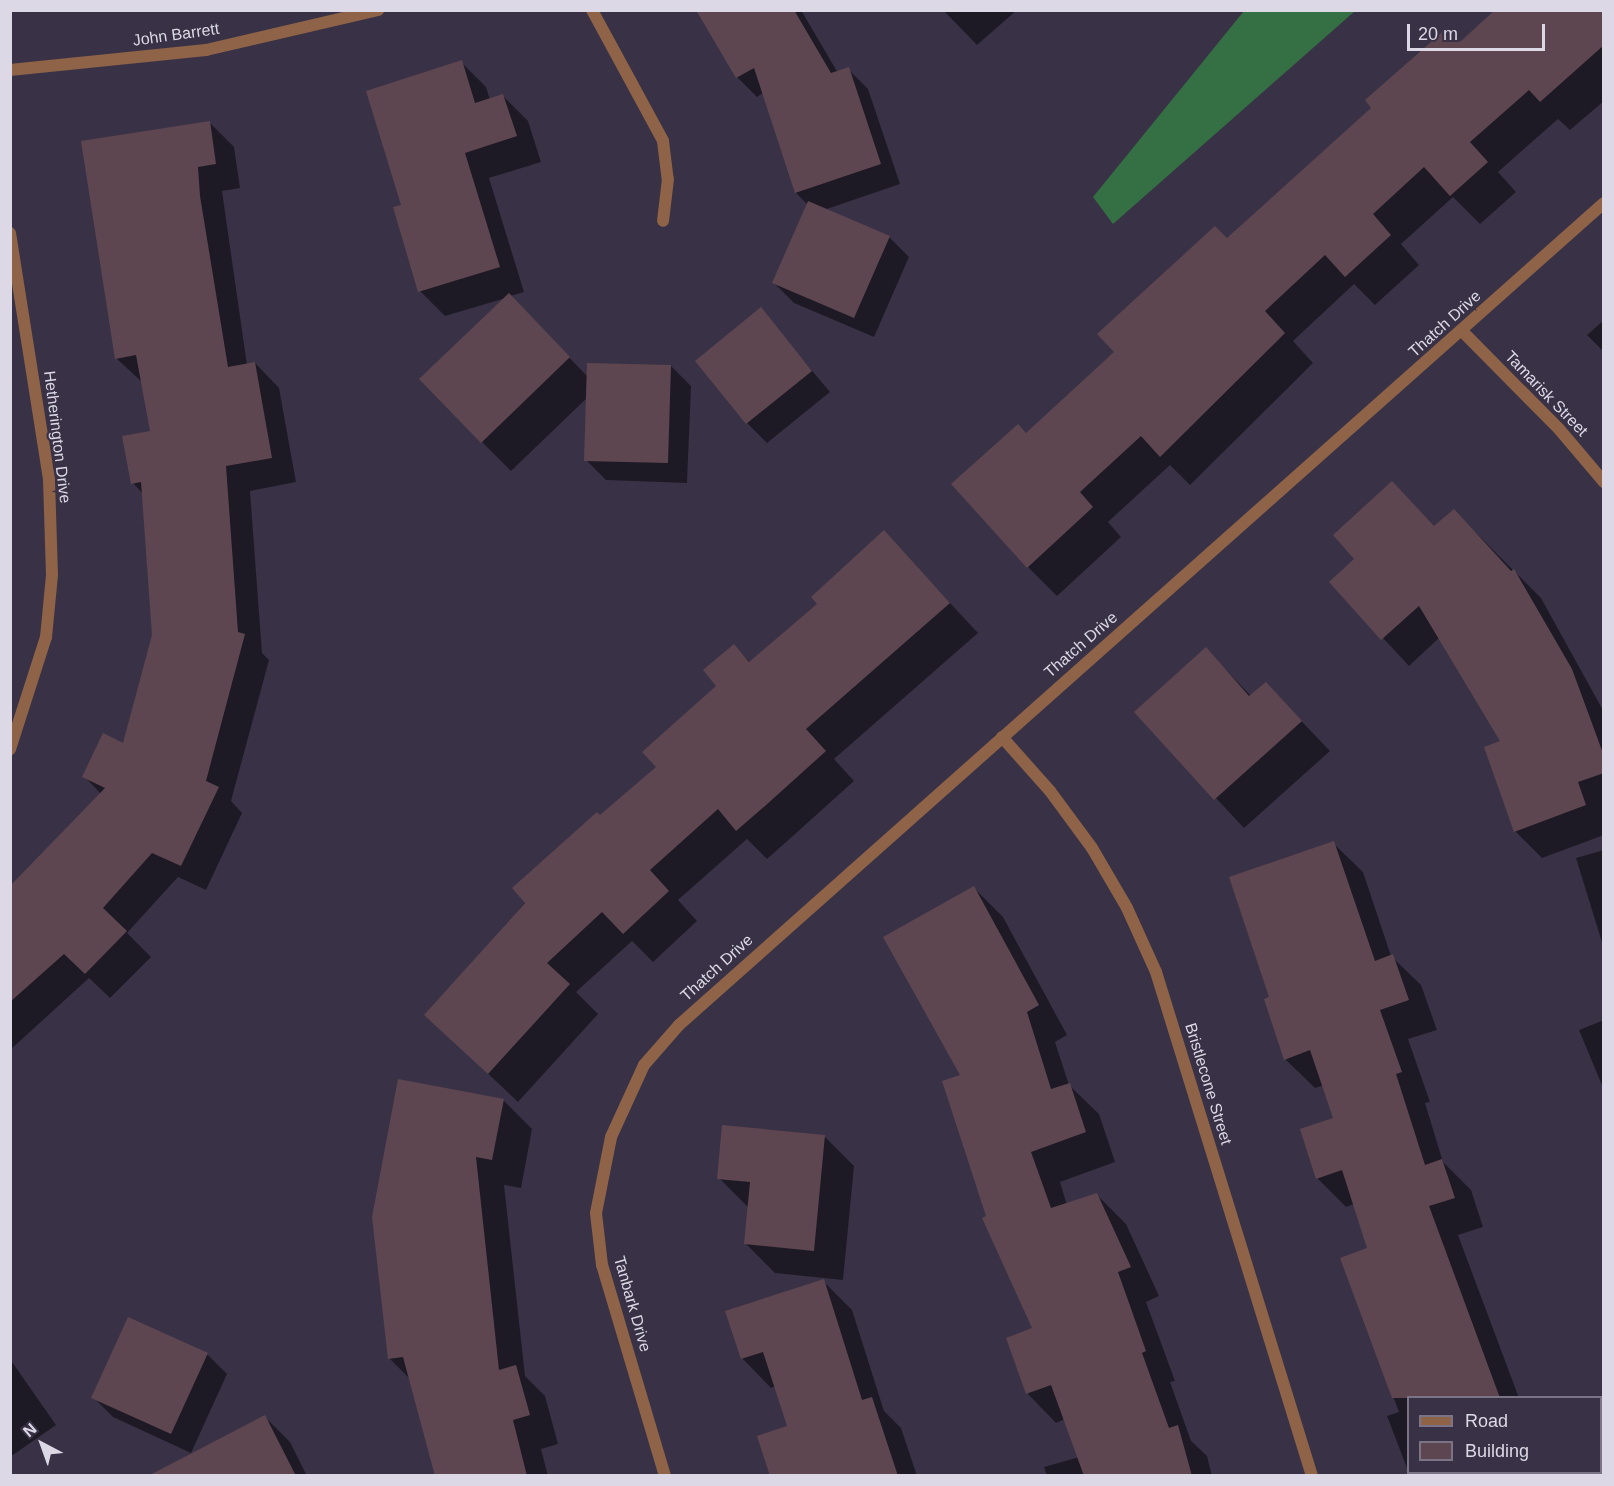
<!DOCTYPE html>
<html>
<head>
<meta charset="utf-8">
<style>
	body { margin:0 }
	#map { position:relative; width:1614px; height:1486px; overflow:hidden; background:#393246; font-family:Helvetica,sans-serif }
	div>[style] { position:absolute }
	.forest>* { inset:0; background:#347043 }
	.shadow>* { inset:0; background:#0007 }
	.building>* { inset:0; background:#5e4650 }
	.street>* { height:12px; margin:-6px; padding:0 6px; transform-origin:6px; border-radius:6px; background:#8f6347 }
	span { translate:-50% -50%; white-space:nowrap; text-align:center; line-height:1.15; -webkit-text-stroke:4.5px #393246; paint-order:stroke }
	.street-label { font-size:16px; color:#dcd8e5 }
	.frame { position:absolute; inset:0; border:12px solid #dcd8e5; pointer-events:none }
	.legend { position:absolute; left:1407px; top:1396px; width:195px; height:78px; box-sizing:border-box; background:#393246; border:2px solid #7a7486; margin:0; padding:8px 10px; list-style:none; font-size:18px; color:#dcd8e5 }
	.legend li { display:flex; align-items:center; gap:12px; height:30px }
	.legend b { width:30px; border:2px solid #7a7486 }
	.north { position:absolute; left:12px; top:1414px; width:60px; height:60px; -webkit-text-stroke:4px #393246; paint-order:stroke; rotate:319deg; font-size:16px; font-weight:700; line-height:24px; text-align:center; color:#dcd8e5 }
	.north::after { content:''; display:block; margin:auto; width:21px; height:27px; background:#dcd8e5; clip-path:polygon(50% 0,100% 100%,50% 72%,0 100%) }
	.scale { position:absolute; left:1407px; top:24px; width:138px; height:27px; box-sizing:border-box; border:3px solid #dcd8e5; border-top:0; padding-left:8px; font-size:18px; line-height:21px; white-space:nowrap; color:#dcd8e5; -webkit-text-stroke:4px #393246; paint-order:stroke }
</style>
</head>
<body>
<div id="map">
	<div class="forest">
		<div style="clip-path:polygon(1244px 11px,1355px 11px,1113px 224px,1093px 197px)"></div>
	</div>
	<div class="shadow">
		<div style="clip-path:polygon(698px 10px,801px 10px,838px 73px,848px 69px,868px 89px,900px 184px,824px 210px,889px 237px,909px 257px,874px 337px,794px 303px,774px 283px,808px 205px,796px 193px,763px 93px,757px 97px,737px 77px)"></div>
		<div style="clip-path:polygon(943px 10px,1017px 10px,977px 45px)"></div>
		<div style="clip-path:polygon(1604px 10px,1604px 101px,1570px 130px,1558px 119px,1498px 172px,1516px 192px,1480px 224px,1453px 197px,1401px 244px,1419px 265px,1375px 305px,1354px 284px,1293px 341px,1313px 363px,1190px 485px,1170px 465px,1108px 522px,1121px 537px,1057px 596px,1028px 567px,1026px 435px,1116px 352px,1227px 240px,1460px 43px)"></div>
		<div style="clip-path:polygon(461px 62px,486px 87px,490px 100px,503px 96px,528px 121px,541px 162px,489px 178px,524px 292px,510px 296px,588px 377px,671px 366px,691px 386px,687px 483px,606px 480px,586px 460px,588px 397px,511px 471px,482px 442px,506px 298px,445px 316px,420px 291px,403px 206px)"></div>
		<div style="clip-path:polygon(209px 122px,234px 147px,240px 188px,222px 191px,247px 365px,255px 363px,279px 388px,296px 482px,250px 491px,262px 653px,269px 660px,231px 801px,242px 813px,206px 890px,178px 877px,127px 933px,151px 957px,110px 998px,89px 978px,10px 1050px,10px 888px,101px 794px,84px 776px,124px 745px,153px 635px,143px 494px,133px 483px,152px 432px,142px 382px,116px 358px)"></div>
		<div style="clip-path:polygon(760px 309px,830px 392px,767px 443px,747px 423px)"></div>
		<div style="clip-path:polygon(1604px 320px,1604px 352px,1587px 335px)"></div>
		<div style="clip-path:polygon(1454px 511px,1541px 598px,1604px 712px,1604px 835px,1542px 858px,1515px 831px,1502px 742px,1440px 637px,1409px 666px,1331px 582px,1435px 527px)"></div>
		<div style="clip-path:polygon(884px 532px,978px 633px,834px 759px,854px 781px,794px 835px,767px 859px,747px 839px,678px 900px,697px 921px,653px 962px,632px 941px,576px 992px,598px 1014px,518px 1102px,426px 1015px,600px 817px,658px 767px,718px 686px,734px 646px,750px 662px,819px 604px)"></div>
		<div style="clip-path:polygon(1206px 649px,1251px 696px,1266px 684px,1330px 751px,1244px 828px,1136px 713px)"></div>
		<div style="clip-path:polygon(1333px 843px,1363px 872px,1391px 956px,1421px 985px,1437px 1030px,1408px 1039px,1430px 1102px,1425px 1103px,1443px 1162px,1471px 1190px,1483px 1227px,1458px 1235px,1519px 1398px,1408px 1398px,1408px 1472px,1551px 1476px,1410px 1476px,1387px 1416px,1399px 1412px,1342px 1259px,1369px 1249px,1354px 1204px,1346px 1207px,1317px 1178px,1335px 1119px,1324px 1085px,1315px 1088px,1285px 1059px,1271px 998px)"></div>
		<div style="clip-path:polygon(1604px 850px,1604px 949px,1576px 858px)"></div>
		<div style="clip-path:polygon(974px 888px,1003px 917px,1067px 1035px,1055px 1042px,1069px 1085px,1099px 1114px,1115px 1162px,1060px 1182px,1067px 1205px,1097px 1195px,1126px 1224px,1159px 1296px,1146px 1302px,1175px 1381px,1170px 1382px,1191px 1441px,1207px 1456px,1212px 1476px,1047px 1476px,1044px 1467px,1079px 1457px,1065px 1419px,1056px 1423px,1027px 1393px,1034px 1329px,988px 1217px,962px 1076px)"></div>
		<div style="clip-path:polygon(1604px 1020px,1604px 1090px,1579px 1030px)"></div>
		<div style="clip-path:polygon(503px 1100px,532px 1129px,521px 1188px,504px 1185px,525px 1376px,545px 1396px,558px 1444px,541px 1449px,548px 1476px,438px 1476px,411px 1380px,389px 1358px,373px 1217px)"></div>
		<div style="clip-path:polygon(825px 1137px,854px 1166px,843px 1280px,775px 1273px,745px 1243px,749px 1208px,719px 1178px)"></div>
		<div style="clip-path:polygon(823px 1281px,852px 1310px,884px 1411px,901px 1428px,917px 1476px,772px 1476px,789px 1427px,776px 1386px,771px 1388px,742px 1358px)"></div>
		<div style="clip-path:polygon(207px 1354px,227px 1374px,191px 1453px,113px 1417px,93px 1397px)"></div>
		<div style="clip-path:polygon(10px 1359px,56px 1425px,10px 1457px)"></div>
		<div style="clip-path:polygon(265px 1417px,290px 1442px,307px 1476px,203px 1476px)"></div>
	</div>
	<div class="building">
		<div style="clip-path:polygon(696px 10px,794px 10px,831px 73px,849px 67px,881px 164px,795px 193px,754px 68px,736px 78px)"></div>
		<div style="clip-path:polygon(1495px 10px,1604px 10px,1604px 45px,1540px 102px,1529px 90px,1470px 142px,1488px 162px,1450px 196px,1424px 167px,1373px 214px,1391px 235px,1345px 277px,1325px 255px,1265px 311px,1285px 333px,1160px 457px,1141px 436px,1080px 492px,1093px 507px,1027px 568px,951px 484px,1018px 424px,1026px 433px,1114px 352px,1097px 334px,1215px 226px,1227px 238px,1371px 108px,1365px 100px,1447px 28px,1460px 42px)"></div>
		<div style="clip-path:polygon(462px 60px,475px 103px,503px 94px,517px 136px,465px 153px,500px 267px,418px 292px,393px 207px,401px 205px,366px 91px)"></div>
		<div style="clip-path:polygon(210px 121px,216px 164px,198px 167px,200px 196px,228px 367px,255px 362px,272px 458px,226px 466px,238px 632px,245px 634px,206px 781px,219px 787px,181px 866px,152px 853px,103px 908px,127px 931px,85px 974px,64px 954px,10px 1002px,10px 886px,105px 788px,82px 777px,103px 733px,123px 743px,152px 635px,141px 482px,131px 484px,122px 436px,150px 431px,136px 355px,115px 359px,81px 141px)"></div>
		<div style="clip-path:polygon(808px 201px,890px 236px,854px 318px,772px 283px)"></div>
		<div style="clip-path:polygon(509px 293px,570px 357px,481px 443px,419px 379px)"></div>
		<div style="clip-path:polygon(761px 307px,812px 371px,746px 424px,695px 361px)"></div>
		<div style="clip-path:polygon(587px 363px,671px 365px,668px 463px,584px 461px)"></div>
		<div style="clip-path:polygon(1392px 481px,1434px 526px,1454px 509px,1511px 571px,1514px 569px,1572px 669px,1604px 756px,1604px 773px,1578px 782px,1586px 805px,1514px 832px,1484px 747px,1500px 741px,1419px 606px,1381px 640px,1329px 582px,1354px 559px,1333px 535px)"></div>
		<div style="clip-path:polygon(884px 530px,950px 603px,806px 729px,826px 751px,765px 806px,736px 831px,718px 809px,650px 870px,669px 891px,623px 934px,602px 912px,547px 963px,570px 984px,488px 1074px,424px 1015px,525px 903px,512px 888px,597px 812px,600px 815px,656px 767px,642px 752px,716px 686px,703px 670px,734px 644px,749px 662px,817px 604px,811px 597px)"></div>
		<div style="clip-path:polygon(1206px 647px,1249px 696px,1266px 682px,1302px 721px,1214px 800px,1134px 712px)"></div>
		<div style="clip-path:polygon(1334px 841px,1375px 961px,1393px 954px,1409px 1000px,1380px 1010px,1402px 1072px,1396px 1074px,1425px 1165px,1442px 1159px,1455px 1198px,1429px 1206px,1500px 1398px,1392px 1398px,1340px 1258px,1367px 1248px,1342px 1170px,1316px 1179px,1300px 1129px,1333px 1118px,1310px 1050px,1284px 1060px,1264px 999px,1269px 997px,1229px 877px)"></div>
		<div style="clip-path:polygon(974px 886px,1039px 1005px,1027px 1012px,1051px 1089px,1070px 1083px,1086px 1132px,1031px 1152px,1051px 1208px,1097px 1193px,1131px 1267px,1118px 1272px,1146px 1351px,1142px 1353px,1169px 1428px,1178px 1425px,1192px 1476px,1084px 1476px,1051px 1385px,1026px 1394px,1006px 1338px,1032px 1328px,982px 1218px,986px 1216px,942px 1081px,960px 1075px,883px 937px)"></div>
		<div style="clip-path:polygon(398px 1079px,504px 1099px,492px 1160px,476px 1157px,499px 1370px,516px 1365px,530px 1415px,513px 1420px,527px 1476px,435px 1476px,403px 1357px,388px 1359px,372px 1217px)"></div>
		<div style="clip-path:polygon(722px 1125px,825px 1135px,814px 1251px,744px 1244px,750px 1182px,717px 1179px)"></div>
		<div style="clip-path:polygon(824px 1279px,862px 1400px,872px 1397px,898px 1476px,770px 1476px,757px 1436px,787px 1426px,763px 1352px,741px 1359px,725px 1311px)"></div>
		<div style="clip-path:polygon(128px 1317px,208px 1353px,171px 1434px,91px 1398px)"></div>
		<div style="clip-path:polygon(265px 1415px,296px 1476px,148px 1476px)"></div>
	</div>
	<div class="street">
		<div style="left:592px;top:10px;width:149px;rotate:61.5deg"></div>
		<div style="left:663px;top:141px;width:38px;rotate:83deg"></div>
		<div style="left:668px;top:179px;width:42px;rotate:96.8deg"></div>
		<div style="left:10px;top:70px;width:197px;rotate:-5.8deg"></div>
		<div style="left:206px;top:50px;width:177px;rotate:-13.1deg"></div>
		<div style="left:10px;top:233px;width:250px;rotate:81deg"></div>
		<div style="left:49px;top:480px;width:95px;rotate:88.2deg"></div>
		<div style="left:52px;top:575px;width:62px;rotate:95.5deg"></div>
		<div style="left:46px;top:637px;width:118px;rotate:107.8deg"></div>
		<div style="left:1462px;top:331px;width:138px;rotate:45.3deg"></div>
		<div style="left:1559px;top:429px;width:70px;rotate:49.7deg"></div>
		<div style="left:1002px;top:737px;width:72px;rotate:48.4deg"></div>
		<div style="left:1050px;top:791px;width:71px;rotate:53.6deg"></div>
		<div style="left:1092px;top:848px;width:69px;rotate:59.7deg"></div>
		<div style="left:1127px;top:908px;width:70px;rotate:65.6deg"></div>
		<div style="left:1156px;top:972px;width:528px;rotate:72.8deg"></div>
		<div style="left:665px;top:1476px;width:220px;rotate:-106.6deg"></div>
		<div style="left:602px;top:1265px;width:52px;rotate:-96.6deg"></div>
		<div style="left:596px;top:1213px;width:77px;rotate:-78.8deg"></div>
		<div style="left:611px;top:1137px;width:79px;rotate:-65.4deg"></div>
		<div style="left:644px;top:1065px;width:53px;rotate:-48.8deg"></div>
		<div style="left:679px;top:1025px;width:1237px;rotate:-41.63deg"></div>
	</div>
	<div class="street-label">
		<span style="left:176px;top:35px;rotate:-8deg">John Barrett</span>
		<span style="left:1445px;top:324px;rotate:-42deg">Thatch Drive</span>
		<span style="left:1546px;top:394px;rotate:46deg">Tamarisk Street</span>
		<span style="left:57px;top:437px;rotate:83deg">Hetherington Drive</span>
		<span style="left:1081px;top:645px;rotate:-41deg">Thatch Drive</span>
		<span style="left:717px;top:968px;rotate:-42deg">Thatch Drive</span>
		<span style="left:1208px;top:1084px;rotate:73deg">Bristlecone Street</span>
		<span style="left:632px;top:1304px;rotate:74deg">Tanbark Drive</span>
	</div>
	<div class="frame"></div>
	<ul class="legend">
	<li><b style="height:8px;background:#8f6347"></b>Road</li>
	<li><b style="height:16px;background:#5e4650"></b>Building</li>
	</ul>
	<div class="north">N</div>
	<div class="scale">20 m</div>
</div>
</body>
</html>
